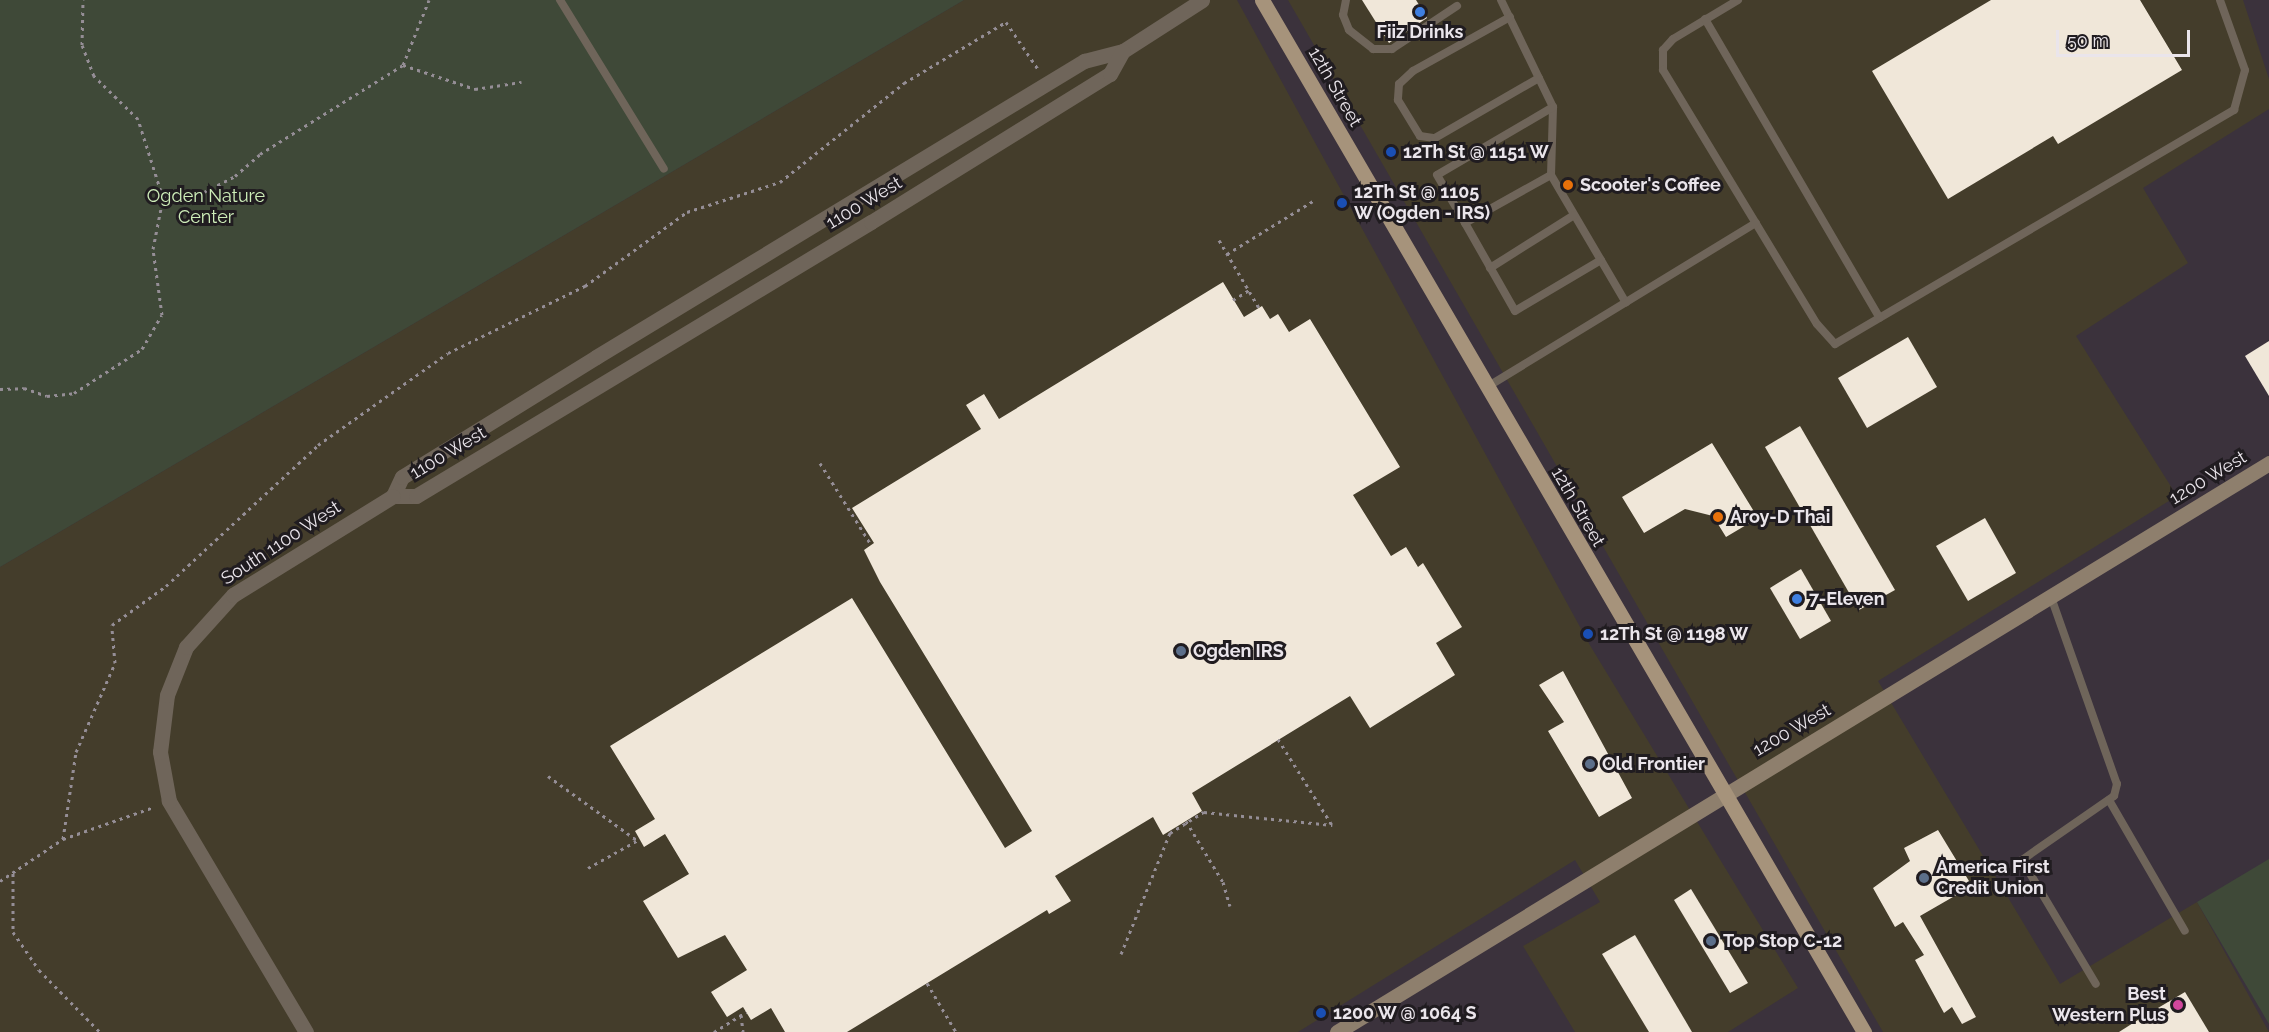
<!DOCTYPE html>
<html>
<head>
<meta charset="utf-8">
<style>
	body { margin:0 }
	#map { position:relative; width:2269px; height:1032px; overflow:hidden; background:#3b323c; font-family:Raleway,sans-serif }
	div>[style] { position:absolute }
	.commercial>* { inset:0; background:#443d2b }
	.green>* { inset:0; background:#3f4938 }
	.building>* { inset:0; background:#f0e7d9 }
	.path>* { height:3px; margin-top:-1.5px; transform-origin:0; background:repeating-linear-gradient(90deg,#958e96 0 3px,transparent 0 7.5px) }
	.lane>* { height:8px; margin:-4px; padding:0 4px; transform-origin:4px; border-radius:4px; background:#6f655a }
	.street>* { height:15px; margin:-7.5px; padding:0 7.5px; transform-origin:7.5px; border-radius:7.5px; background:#6f655a }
	.secondary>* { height:15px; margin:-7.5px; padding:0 7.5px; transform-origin:7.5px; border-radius:7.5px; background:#8e7f6d }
	.primary>* { height:15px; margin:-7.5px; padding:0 7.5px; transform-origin:7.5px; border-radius:7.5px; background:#a6937b }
	.dots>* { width:16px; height:16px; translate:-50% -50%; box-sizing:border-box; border:3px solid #201c20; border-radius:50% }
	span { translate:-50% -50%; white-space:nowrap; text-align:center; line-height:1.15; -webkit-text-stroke:6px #201c20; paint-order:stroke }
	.poi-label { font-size:18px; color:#eae5eb; font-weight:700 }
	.left { translate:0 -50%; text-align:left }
	.right { translate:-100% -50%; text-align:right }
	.street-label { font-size:18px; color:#eae5eb }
	.park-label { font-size:18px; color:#ceeeb9 }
	.scale { position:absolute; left:2056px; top:30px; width:134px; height:27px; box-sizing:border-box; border:3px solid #eae5eb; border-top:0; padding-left:8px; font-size:18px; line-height:21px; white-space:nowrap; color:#eae5eb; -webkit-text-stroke:4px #201c20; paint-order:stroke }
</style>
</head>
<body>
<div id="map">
	<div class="commercial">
		<div style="clip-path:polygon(964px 0,1237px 0,1591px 647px,1798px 988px,1728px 1032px,1575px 1032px,1523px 946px,1600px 902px,1575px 860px,1298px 1032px,0 1032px,0 567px)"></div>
		<div style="clip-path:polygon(1288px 0,2243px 0,2269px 79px,2269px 109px,2143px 188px,2188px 263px,2076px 336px,2177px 496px,1878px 681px,2060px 984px,2197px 902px,2269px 1032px,1883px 1032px)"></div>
	</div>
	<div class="green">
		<div style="clip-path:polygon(0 0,964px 0,0 567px)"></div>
		<div style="clip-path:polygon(2269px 859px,2269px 1024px,2197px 902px)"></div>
	</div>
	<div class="building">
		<div style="clip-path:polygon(1362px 0,1416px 0,1427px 18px,1389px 43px)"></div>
		<div style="clip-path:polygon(1991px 0,2140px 0,2182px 70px,2058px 144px,2053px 136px,1948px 199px,1872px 71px)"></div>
		<div style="clip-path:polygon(1223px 282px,1244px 317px,1262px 306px,1270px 319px,1278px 314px,1289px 332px,1310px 319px,1400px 467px,1353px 495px,1391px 556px,1406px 547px,1418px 567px,1423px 563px,1462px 627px,1436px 643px,1455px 675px,1370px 728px,1350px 696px,1192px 793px,1202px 811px,1186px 821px,1163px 835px,1153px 817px,1055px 876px,1071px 901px,1049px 914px,1047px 910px,847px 1032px,785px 1032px,771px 1008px,751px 1020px,743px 1007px,727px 1017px,711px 992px,747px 970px,725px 935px,678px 958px,643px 901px,689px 874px,665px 834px,644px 847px,635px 831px,655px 819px,610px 746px,852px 598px,1005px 848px,1032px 831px,880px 582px,864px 550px,874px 543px,852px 508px,981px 429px,966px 405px,984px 394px,999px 419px)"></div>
		<div style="clip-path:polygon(1908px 337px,1937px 387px,1867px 428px,1838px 378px)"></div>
		<div style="clip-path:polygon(2269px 341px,2269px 396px,2245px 356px)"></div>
		<div style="clip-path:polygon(1800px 426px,1895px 590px,1859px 610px,1765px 447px)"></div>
		<div style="clip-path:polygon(1712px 443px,1758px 518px,1726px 537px,1713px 516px,1685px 509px,1644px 533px,1622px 497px)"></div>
		<div style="clip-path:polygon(1985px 518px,2016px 573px,1968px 601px,1936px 546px)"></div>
		<div style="clip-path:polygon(1801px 569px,1831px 621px,1800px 639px,1770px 588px)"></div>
		<div style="clip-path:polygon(1563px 671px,1632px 798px,1599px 817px,1548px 731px,1564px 722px,1539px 685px)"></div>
		<div style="clip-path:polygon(1938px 830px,1972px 886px,1920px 916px,1976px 1017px,1962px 1024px,1952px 1007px,1944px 1013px,1915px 960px,1924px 955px,1903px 922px,1895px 927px,1873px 888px,1910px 861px,1904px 848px)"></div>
		<div style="clip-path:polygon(1691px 889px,1748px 983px,1730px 993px,1674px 900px)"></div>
		<div style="clip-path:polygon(1635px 935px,1692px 1032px,1649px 1032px,1602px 954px)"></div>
		<div style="clip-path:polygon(2185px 992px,2209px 1032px,2119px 1032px,2141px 1018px)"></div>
	</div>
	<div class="path">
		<div style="left:403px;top:65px;width:70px;rotate:-68.2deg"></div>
		<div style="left:163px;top:198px;width:41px;rotate:-8.3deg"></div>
		<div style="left:204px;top:192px;width:35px;rotate:-27deg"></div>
		<div style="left:235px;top:176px;width:33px;rotate:-41deg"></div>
		<div style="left:260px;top:154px;width:168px;rotate:-31.9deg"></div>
		<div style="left:403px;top:65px;width:76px;rotate:18.4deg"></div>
		<div style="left:475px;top:89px;width:47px;rotate:-8.7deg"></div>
		<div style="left:1219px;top:240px;width:79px;rotate:59.5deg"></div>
		<div style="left:1227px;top:254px;width:101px;rotate:-31.6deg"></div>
		<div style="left:1233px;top:300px;width:19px;rotate:-32deg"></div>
		<div style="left:0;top:389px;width:24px;rotate:-2deg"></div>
		<div style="left:24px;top:388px;width:24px;rotate:19deg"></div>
		<div style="left:47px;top:396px;width:27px;rotate:-6deg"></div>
		<div style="left:74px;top:393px;width:81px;rotate:-32.9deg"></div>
		<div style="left:142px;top:349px;width:39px;rotate:-60deg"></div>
		<div style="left:162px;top:315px;width:67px;rotate:-97.8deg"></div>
		<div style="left:153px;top:249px;width:52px;rotate:-78.9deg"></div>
		<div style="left:163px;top:198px;width:83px;rotate:-107.6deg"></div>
		<div style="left:138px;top:119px;width:62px;rotate:-135.7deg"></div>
		<div style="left:94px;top:76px;width:33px;rotate:-111deg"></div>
		<div style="left:82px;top:45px;width:45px;rotate:-88.7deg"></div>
		<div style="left:820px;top:463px;width:94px;rotate:58deg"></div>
		<div style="left:1278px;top:739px;width:102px;rotate:57.9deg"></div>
		<div style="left:548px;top:776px;width:111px;rotate:35.8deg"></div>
		<div style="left:1186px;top:821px;width:71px;rotate:58.8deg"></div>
		<div style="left:1223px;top:882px;width:25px;rotate:74deg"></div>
		<div style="left:63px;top:839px;width:88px;rotate:-81.5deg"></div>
		<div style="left:76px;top:752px;width:97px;rotate:-66.3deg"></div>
		<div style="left:115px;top:663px;width:38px;rotate:-95deg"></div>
		<div style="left:112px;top:625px;width:67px;rotate:-35.8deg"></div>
		<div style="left:166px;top:586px;width:207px;rotate:-42.8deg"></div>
		<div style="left:318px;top:445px;width:159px;rotate:-35.3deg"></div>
		<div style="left:448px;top:353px;width:153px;rotate:-26.1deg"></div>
		<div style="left:585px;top:286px;width:126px;rotate:-36deg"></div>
		<div style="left:687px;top:212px;width:98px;rotate:-17.9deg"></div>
		<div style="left:780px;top:182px;width:159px;rotate:-38.6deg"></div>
		<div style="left:904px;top:83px;width:119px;rotate:-30.9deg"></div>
		<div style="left:1006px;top:22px;width:57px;rotate:55.8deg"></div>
		<div style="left:588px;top:868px;width:57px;rotate:-29.2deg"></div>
		<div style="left:13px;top:873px;width:59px;rotate:90deg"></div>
		<div style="left:13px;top:932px;width:46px;rotate:55.6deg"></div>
		<div style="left:39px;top:970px;width:87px;rotate:45.5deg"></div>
		<div style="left:0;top:881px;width:76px;rotate:-33.7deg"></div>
		<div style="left:63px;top:839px;width:96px;rotate:-19.4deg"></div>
		<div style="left:1121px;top:954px;width:131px;rotate:-68deg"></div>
		<div style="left:1170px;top:833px;width:40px;rotate:-32deg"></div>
		<div style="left:1204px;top:812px;width:129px;rotate:5.8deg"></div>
		<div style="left:927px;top:983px;width:57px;rotate:59.4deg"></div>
		<div style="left:741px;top:1015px;width:17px;rotate:83deg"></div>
		<div style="left:714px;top:1032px;width:38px;rotate:-32deg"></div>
	</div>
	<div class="lane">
		<div style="left:560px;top:0;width:198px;rotate:58.4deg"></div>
		<div style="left:1346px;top:0;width:15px;rotate:101deg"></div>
		<div style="left:1343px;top:15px;width:16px;rotate:68deg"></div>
		<div style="left:1349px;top:30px;width:31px;rotate:38deg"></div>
		<div style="left:1373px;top:49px;width:19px"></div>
		<div style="left:1392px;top:49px;width:78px;rotate:-33.5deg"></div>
		<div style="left:1501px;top:0;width:119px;rotate:64.1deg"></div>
		<div style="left:1738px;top:0;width:76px;rotate:149deg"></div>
		<div style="left:1673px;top:39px;width:15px;rotate:132deg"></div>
		<div style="left:1663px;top:50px;width:20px;rotate:90deg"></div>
		<div style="left:1663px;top:70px;width:297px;rotate:58.8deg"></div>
		<div style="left:1817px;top:324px;width:27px;rotate:48deg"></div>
		<div style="left:1835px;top:344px;width:463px;rotate:-30.4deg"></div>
		<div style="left:2234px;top:110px;width:41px;rotate:-74.6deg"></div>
		<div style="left:2245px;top:70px;width:74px;rotate:-109.7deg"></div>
		<div style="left:1510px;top:17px;width:111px;rotate:150.9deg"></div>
		<div style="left:1413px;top:71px;width:19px;rotate:137deg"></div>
		<div style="left:1399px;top:84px;width:16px;rotate:94deg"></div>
		<div style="left:1398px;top:100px;width:42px;rotate:58.6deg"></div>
		<div style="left:1420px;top:136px;width:15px;rotate:8deg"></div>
		<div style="left:1435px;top:138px;width:120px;rotate:-30deg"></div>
		<div style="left:1705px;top:19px;width:346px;rotate:59.7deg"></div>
		<div style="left:1551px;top:175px;width:68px;rotate:-88.3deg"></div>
		<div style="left:1553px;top:107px;width:134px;rotate:149.6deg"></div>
		<div style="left:1437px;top:175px;width:56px;rotate:59.7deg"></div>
		<div style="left:1465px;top:223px;width:98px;rotate:-29.2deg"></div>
		<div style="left:1551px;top:175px;width:148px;rotate:59.6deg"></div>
		<div style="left:1465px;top:223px;width:101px;rotate:60.4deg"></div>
		<div style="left:1515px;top:311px;width:100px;rotate:-30.7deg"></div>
		<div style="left:1490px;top:268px;width:99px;rotate:-32.2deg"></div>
		<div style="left:1487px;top:387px;width:315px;rotate:-31.4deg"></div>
		<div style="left:2051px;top:597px;width:198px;rotate:70.6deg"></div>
		<div style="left:2117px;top:784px;width:12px;rotate:104deg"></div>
		<div style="left:2114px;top:796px;width:112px;rotate:145.2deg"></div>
		<div style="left:2022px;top:860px;width:144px;rotate:59.2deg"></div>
		<div style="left:2109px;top:800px;width:151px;rotate:59.9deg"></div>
	</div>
	<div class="street">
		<div style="left:393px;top:496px;width:21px;rotate:-65deg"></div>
		<div style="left:402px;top:477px;width:228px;rotate:-31.7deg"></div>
		<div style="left:596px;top:357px;width:571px;rotate:-31.24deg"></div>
		<div style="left:1084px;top:61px;width:40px;rotate:-14.4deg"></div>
		<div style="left:1123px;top:51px;width:94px;rotate:-32.8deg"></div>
		<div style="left:393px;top:496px;width:23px"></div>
		<div style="left:416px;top:496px;width:531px;rotate:-31.06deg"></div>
		<div style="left:871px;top:222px;width:281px;rotate:-31.8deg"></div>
		<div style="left:1110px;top:74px;width:26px;rotate:-61deg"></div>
		<div style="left:306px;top:1032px;width:269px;rotate:-120.7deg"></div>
		<div style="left:169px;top:801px;width:50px;rotate:-100.4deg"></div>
		<div style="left:160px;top:752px;width:57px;rotate:-83deg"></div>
		<div style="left:167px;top:695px;width:52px;rotate:-68.4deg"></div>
		<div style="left:186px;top:647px;width:70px;rotate:-47.9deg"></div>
		<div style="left:233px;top:595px;width:188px;rotate:-31.7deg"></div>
	</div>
	<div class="secondary">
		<div style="left:1337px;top:1032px;width:1092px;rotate:-31.4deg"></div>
	</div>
	<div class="primary">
		<div style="left:1262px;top:0;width:1195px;rotate:59.74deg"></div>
	</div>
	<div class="dots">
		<div style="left:1420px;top:12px;background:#3f7fe0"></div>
		<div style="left:1391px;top:152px;background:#1a4fb4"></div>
		<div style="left:1568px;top:185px;background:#e8710a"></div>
		<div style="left:1342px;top:203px;background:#1a4fb4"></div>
		<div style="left:1718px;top:517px;background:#e8710a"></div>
		<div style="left:1797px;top:599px;background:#3f7fe0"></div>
		<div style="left:1588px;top:634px;background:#1a4fb4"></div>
		<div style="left:1181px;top:651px;background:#5c6f8a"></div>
		<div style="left:1590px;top:764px;background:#5c6f8a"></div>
		<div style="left:1924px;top:878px;background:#5c6f8a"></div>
		<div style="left:1711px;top:941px;background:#5c6f8a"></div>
		<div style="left:2178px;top:1005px;background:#d1479c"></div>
		<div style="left:1321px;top:1013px;background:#1a4fb4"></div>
	</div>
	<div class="poi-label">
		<span style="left:1420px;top:32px">Fiiz Drinks</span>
		<span class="left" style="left:1403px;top:152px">12Th St @ 1151 W</span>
		<span class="left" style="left:1580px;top:185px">Scooter's Coffee</span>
		<span class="left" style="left:1354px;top:203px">12Th St @ 1105<br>W (Ogden - IRS)</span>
		<span class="left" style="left:1730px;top:517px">Aroy-D Thai</span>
		<span class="left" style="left:1809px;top:599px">7-Eleven</span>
		<span class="left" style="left:1600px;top:634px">12Th St @ 1198 W</span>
		<span class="left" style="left:1193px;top:651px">Ogden IRS</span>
		<span class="left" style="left:1602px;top:764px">Old Frontier</span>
		<span class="left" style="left:1936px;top:878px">America First<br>Credit Union</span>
		<span class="left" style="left:1723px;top:941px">Top Stop C-12</span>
		<span class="right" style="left:2166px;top:1005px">Best<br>Western Plus</span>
		<span class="left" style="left:1333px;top:1013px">1200 W @ 1064 S</span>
	</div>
	<div class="street-label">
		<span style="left:1335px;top:87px;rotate:60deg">12th Street</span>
		<span style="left:864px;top:203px;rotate:-31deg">1100 West</span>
		<span style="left:448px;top:453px;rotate:-31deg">1100 West</span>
		<span style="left:2208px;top:478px;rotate:-31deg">1200 West</span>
		<span style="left:1578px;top:507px;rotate:60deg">12th Street</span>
		<span style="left:281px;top:543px;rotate:-33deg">South 1100 West</span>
		<span style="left:1792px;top:730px;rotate:-30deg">1200 West</span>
	</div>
	<div class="park-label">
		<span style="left:206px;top:207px">Ogden Nature<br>Center</span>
	</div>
	<div class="scale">50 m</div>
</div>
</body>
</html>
